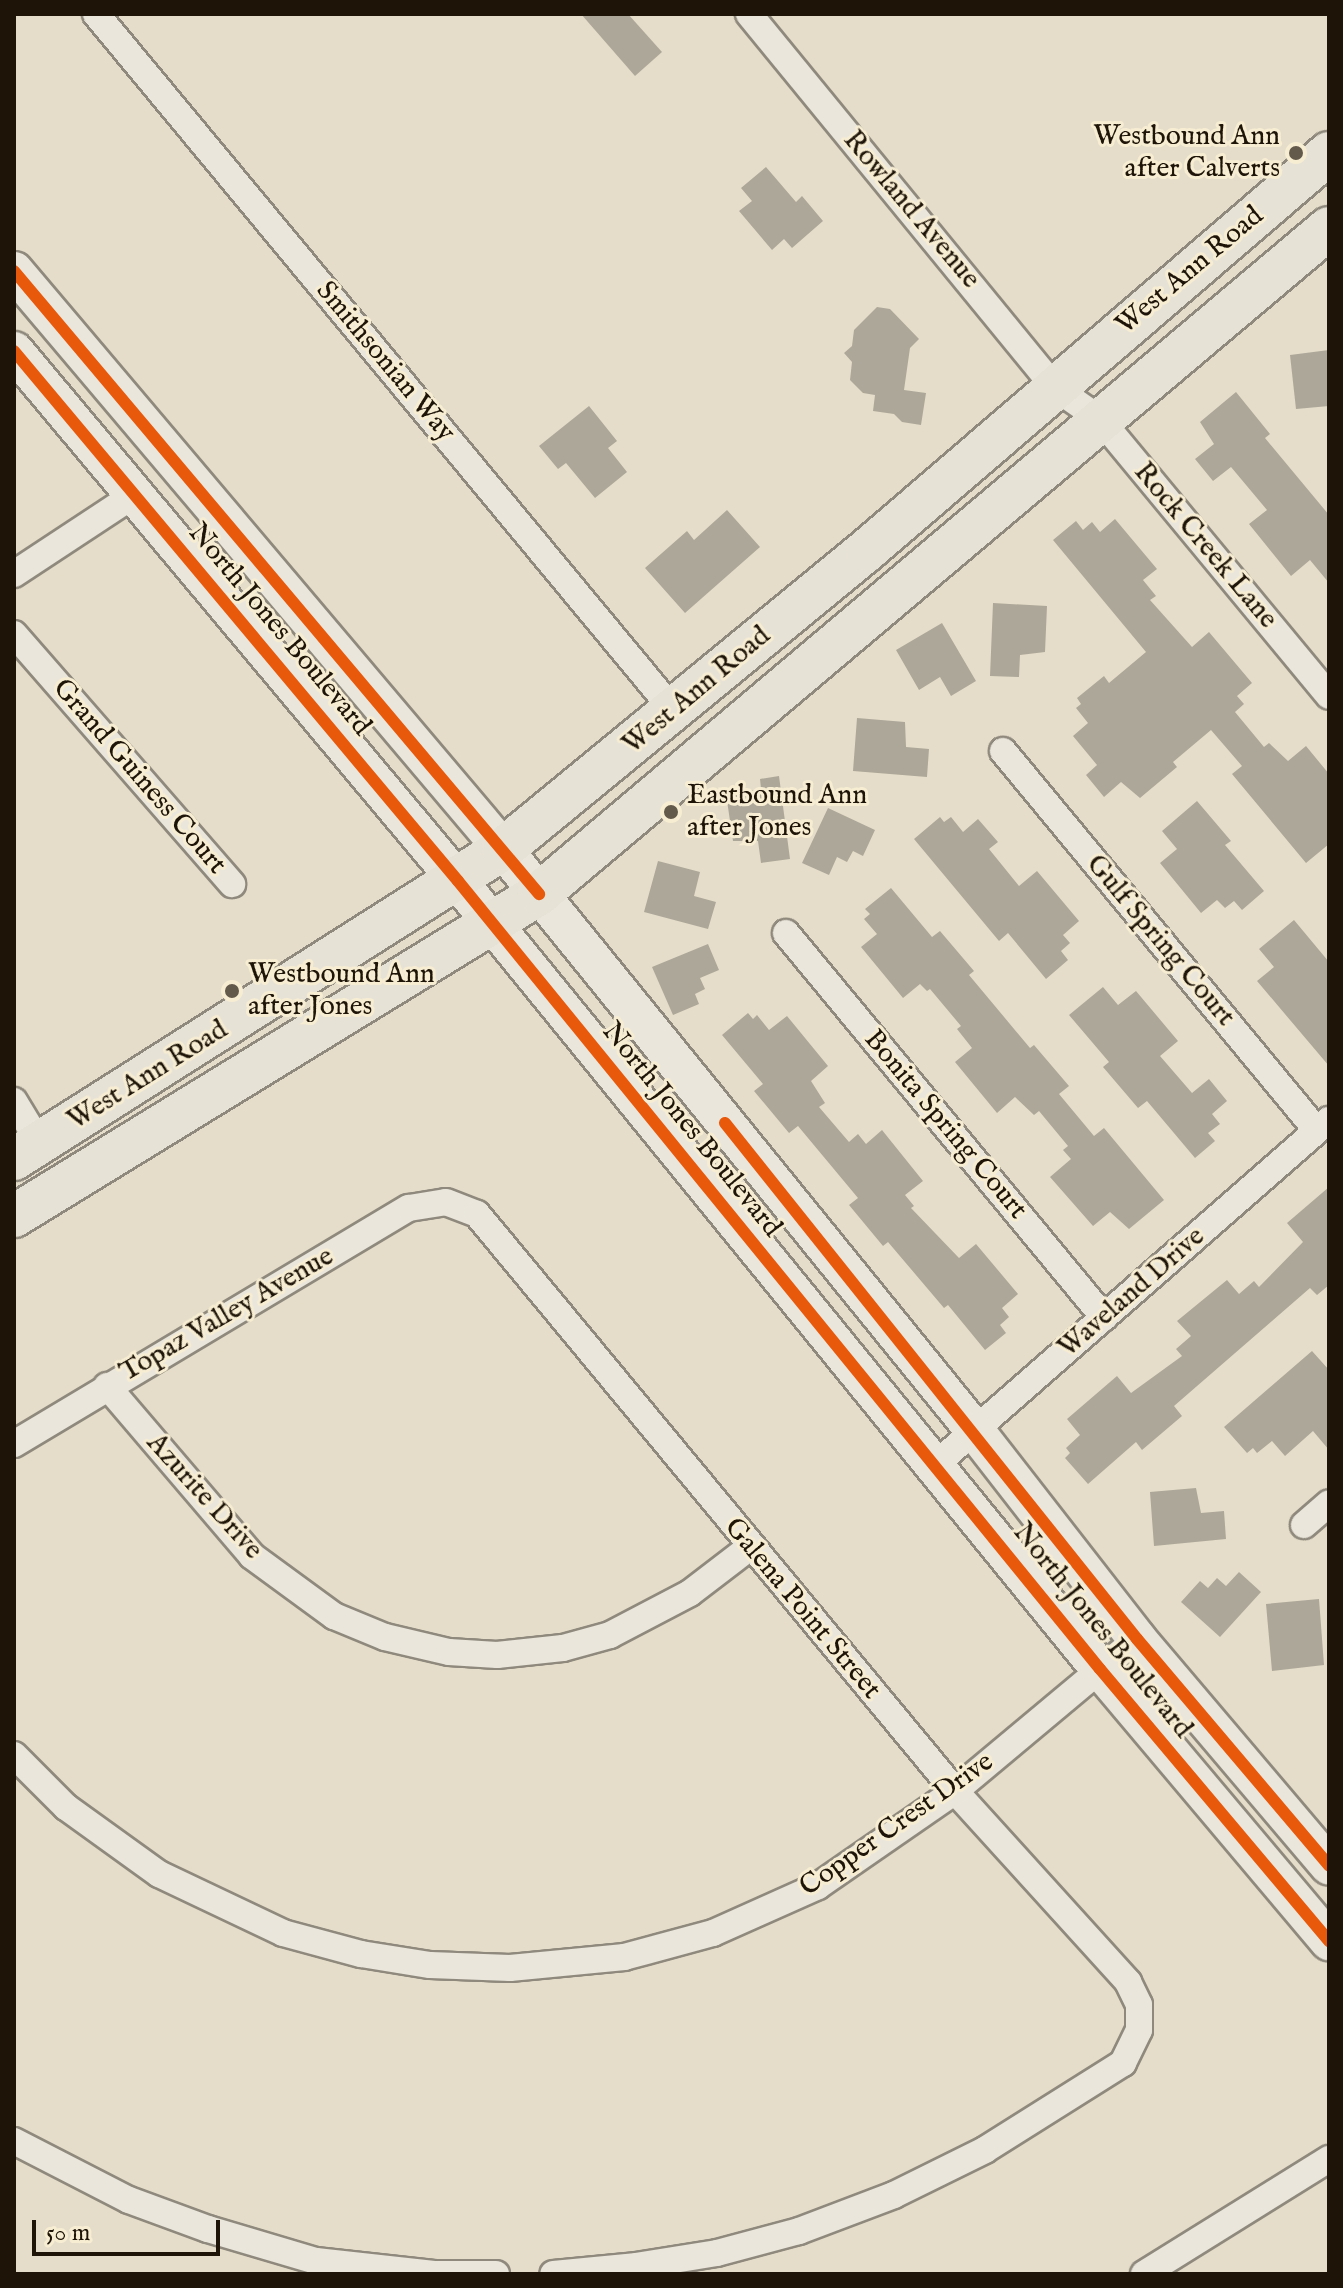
<!DOCTYPE html>
<html>
<head>
<meta charset="utf-8">
<style>
	body { margin:0 }
	#map { position:relative; width:1343px; height:2288px; overflow:hidden; background:#e5ddc9; font-family:"IM FELL English",serif }
	div>[style] { position:absolute }
	.building>* { inset:0; background:#ada799 }
	.roads { filter:drop-shadow(2px 0 #8f897d) drop-shadow(-2px 0 #8f897d) drop-shadow(0 2px #8f897d) drop-shadow(0 -2px #8f897d) }
	.street>* { height:26px; margin:-13px; padding:0 13px; transform-origin:13px; border-radius:13px; background:#eae6dc }
	.secondary>* { height:38px; margin:-19px; padding:0 19px; transform-origin:19px; border-radius:19px; background:#eae6dc }
	.primary>* { height:42px; margin:-21px; padding:0 21px; transform-origin:21px; border-radius:21px; background:#e7e2d6 }
	.cycleway>* { height:12px; margin:-6px; padding:0 6px; transform-origin:6px; border-radius:6px; background:#e8590c }
	.dots>* { width:22px; height:22px; translate:-50% -50%; box-sizing:border-box; border:4px solid #f7edd3; border-radius:50% }
	span { translate:-50% -50%; white-space:nowrap; text-align:center; line-height:1.15; -webkit-text-stroke:6px #f7edd3; paint-order:stroke }
	.poi-label { font-size:28px; color:#1e1407 }
	.right { translate:-100% -50%; text-align:right }
	.left { translate:0 -50%; text-align:left }
	.street-label { font-size:28px; color:#1e1407 }
	.frame { position:absolute; inset:0; border:16px solid #1e1407; pointer-events:none }
	.scale { position:absolute; left:32px; top:2220px; width:188px; height:36px; box-sizing:border-box; border:4px solid #1e1407; border-top:0; padding-left:10px; font-size:24px; line-height:28px; white-space:nowrap; color:#1e1407; -webkit-text-stroke:6px #f7edd3; paint-order:stroke }
</style>
</head>
<body>
<div id="map">
	<div class="building">
		<div style="clip-path:polygon(581px 14px,628px 14px,662px 52px,635px 76px)"></div>
		<div style="clip-path:polygon(766px 167px,796px 202px,802px 196px,823px 221px,792px 248px,784px 239px,772px 250px,739px 211px,752px 201px,741px 188px)"></div>
		<div style="clip-path:polygon(877px 307px,890px 309px,919px 339px,910px 348px,904px 390px,926px 393px,921px 425px,902px 422px,894px 414px,873px 411px,875px 395px,863px 393px,850px 380px,852px 362px,844px 353px,852px 346px,854px 330px)"></div>
		<div style="clip-path:polygon(1329px 350px,1329px 406px,1296px 409px,1290px 355px)"></div>
		<div style="clip-path:polygon(1236px 392px,1270px 434px,1265px 438px,1329px 515px,1329px 583px,1310px 560px,1291px 576px,1249px 524px,1267px 510px,1231px 467px,1213px 481px,1195px 459px,1214px 444px,1200px 422px)"></div>
		<div style="clip-path:polygon(589px 406px,617px 441px,608px 448px,627px 472px,595px 498px,566px 463px,558px 469px,539px 446px)"></div>
		<div style="clip-path:polygon(727px 510px,760px 547px,685px 613px,645px 568px,687px 531px,694px 540px)"></div>
		<div style="clip-path:polygon(1115px 519px,1157px 569px,1143px 580px,1156px 596px,1150px 600px,1192px 647px,1209px 632px,1252px 683px,1237px 696px,1244px 704px,1235px 712px,1264px 747px,1269px 743px,1288px 761px,1306px 746px,1329px 774px,1329px 844px,1306px 863px,1232px 774px,1242px 766px,1211px 730px,1173px 762px,1177px 767px,1140px 798px,1121px 782px,1104px 797px,1086px 775px,1097px 765px,1073px 736px,1088px 723px,1076px 708px,1081px 704px,1077px 698px,1104px 676px,1109px 683px,1146px 652px,1053px 540px,1076px 521px,1083px 530px,1092px 522px,1100px 532px)"></div>
		<div style="clip-path:polygon(993px 603px,1047px 606px,1045px 652px,1020px 655px,1019px 677px,990px 676px)"></div>
		<div style="clip-path:polygon(942px 623px,976px 681px,951px 696px,940px 677px,919px 690px,896px 650px)"></div>
		<div style="clip-path:polygon(857px 718px,905px 722px,906px 747px,929px 749px,927px 777px,853px 771px)"></div>
		<div style="clip-path:polygon(779px 776px,790px 859px,761px 863px,758px 841px,733px 841px,726px 794px,761px 789px,760px 779px)"></div>
		<div style="clip-path:polygon(1197px 801px,1231px 841px,1225px 845px,1264px 891px,1242px 910px,1234px 901px,1225px 908px,1217px 900px,1201px 913px,1160px 863px,1177px 849px,1162px 831px)"></div>
		<div style="clip-path:polygon(828px 808px,875px 830px,863px 856px,853px 851px,847px 862px,837px 857px,829px 875px,802px 863px)"></div>
		<div style="clip-path:polygon(940px 817px,944px 822px,951px 817px,963px 832px,978px 819px,998px 842px,989px 849px,1019px 886px,1037px 871px,1079px 921px,1063px 935px,1070px 943px,1061px 951px,1068px 960px,1046px 979px,1008px 933px,999px 941px,914px 839px)"></div>
		<div style="clip-path:polygon(658px 861px,700px 872px,694px 896px,716px 902px,708px 929px,644px 912px)"></div>
		<div style="clip-path:polygon(891px 888px,932px 937px,940px 931px,974px 971px,969px 975px,1030px 1048px,1034px 1045px,1069px 1086px,1059px 1094px,1094px 1136px,1104px 1128px,1164px 1200px,1129px 1229px,1110px 1212px,1093px 1226px,1050px 1177px,1071px 1159px,1063px 1150px,1068px 1146px,1039px 1111px,1034px 1115px,1015px 1097px,997px 1113px,955px 1062px,972px 1048px,957px 1029px,961px 1026px,930px 989px,927px 991px,920px 984px,903px 998px,861px 947px,877px 934px,864px 919px,870px 914px,865px 909px)"></div>
		<div style="clip-path:polygon(1294px 920px,1329px 962px,1329px 1066px,1257px 981px,1274px 967px,1259px 949px)"></div>
		<div style="clip-path:polygon(708px 944px,719px 970px,700px 978px,705px 989px,695px 994px,699px 1004px,673px 1015px,652px 967px)"></div>
		<div style="clip-path:polygon(1103px 987px,1118px 1005px,1136px 991px,1178px 1041px,1160px 1056px,1192px 1093px,1209px 1079px,1227px 1101px,1212px 1114px,1220px 1124px,1208px 1133px,1215px 1141px,1195px 1158px,1147px 1101px,1138px 1108px,1103px 1067px,1109px 1062px,1069px 1015px)"></div>
		<div style="clip-path:polygon(748px 1013px,753px 1019px,757px 1015px,769px 1030px,787px 1016px,828px 1066px,811px 1081px,825px 1103px,819px 1107px,849px 1142px,858px 1134px,866px 1144px,882px 1130px,923px 1181px,905px 1195px,914px 1206px,911px 1208px,959px 1258px,976px 1244px,1018px 1294px,1002px 1308px,1009px 1317px,1000px 1325px,1006px 1333px,985px 1350px,948px 1305px,944px 1308px,888px 1242px,883px 1246px,849px 1205px,858px 1198px,798px 1126px,789px 1133px,754px 1091px,763px 1084px,722px 1035px)"></div>
		<div style="clip-path:polygon(1329px 1187px,1329px 1285px,1317px 1295px,1310px 1288px,1174px 1406px,1182px 1416px,1142px 1450px,1136px 1442px,1088px 1484px,1065px 1458px,1070px 1453px,1066px 1448px,1080px 1435px,1067px 1419px,1117px 1376px,1131px 1393px,1182px 1356px,1176px 1349px,1191px 1336px,1177px 1321px,1227px 1280px,1239px 1294px,1254px 1281px,1259px 1287px,1303px 1242px,1287px 1223px)"></div>
		<div style="clip-path:polygon(1312px 1351px,1329px 1370px,1329px 1450px,1313px 1431px,1285px 1456px,1272px 1441px,1257px 1453px,1253px 1448px,1247px 1453px,1224px 1427px)"></div>
		<div style="clip-path:polygon(1196px 1488px,1201px 1513px,1224px 1511px,1226px 1539px,1154px 1546px,1150px 1492px)"></div>
		<div style="clip-path:polygon(1239px 1572px,1261px 1592px,1220px 1637px,1181px 1602px,1200px 1581px,1208px 1588px,1217px 1578px,1226px 1586px)"></div>
		<div style="clip-path:polygon(1319px 1599px,1324px 1665px,1272px 1671px,1266px 1604px)"></div>
	</div>
	<div class="roads">
		<div class="street">
			<div style="left:96px;top:14px;width:905px;rotate:50.33deg"></div>
			<div style="left:749px;top:14px;width:482px;rotate:50.7deg"></div>
			<div style="left:1054px;top:387px;width:56px;rotate:34.8deg"></div>
			<div style="left:1100px;top:419px;width:359px;rotate:50.4deg"></div>
			<div style="left:14px;top:574px;width:144px;rotate:-33.4deg"></div>
			<div style="left:14px;top:634px;width:332px;rotate:48.9deg"></div>
			<div style="left:1003px;top:751px;width:492px;rotate:50.4deg"></div>
			<div style="left:786px;top:933px;width:499px;rotate:50.4deg"></div>
			<div style="left:14px;top:1101px;width:50px;rotate:58.8deg"></div>
			<div style="left:107px;top:1386px;width:223px;rotate:49.5deg"></div>
			<div style="left:252px;top:1556px;width:102px;rotate:36.2deg"></div>
			<div style="left:334px;top:1616px;width:55px;rotate:22.4deg"></div>
			<div style="left:385px;top:1637px;width:66px;rotate:13.2deg"></div>
			<div style="left:449px;top:1652px;width:48px;rotate:3.6deg"></div>
			<div style="left:497px;top:1655px;width:66px;rotate:-6.1deg"></div>
			<div style="left:563px;top:1648px;width:49px;rotate:-15.5deg"></div>
			<div style="left:610px;top:1635px;width:90px;rotate:-27.7deg"></div>
			<div style="left:690px;top:1593px;width:76px;rotate:-37.5deg"></div>
			<div style="left:14px;top:1444px;width:460px;rotate:-30.9deg"></div>
			<div style="left:409px;top:1208px;width:37px;rotate:-9deg"></div>
			<div style="left:446px;top:1202px;width:33px;rotate:21deg"></div>
			<div style="left:477px;top:1214px;width:749px;rotate:50.36deg"></div>
			<div style="left:955px;top:1791px;width:258px;rotate:47.8deg"></div>
			<div style="left:1128px;top:1982px;width:25px;rotate:64deg"></div>
			<div style="left:1139px;top:2005px;width:25px;rotate:90deg"></div>
			<div style="left:1139px;top:2030px;width:37px;rotate:116deg"></div>
			<div style="left:1123px;top:2063px;width:163px;rotate:147.8deg"></div>
			<div style="left:985px;top:2150px;width:102px;rotate:153.7deg"></div>
			<div style="left:894px;top:2195px;width:102px;rotate:159.2deg"></div>
			<div style="left:799px;top:2231px;width:85px;rotate:165deg"></div>
			<div style="left:717px;top:2253px;width:81px;rotate:170.8deg"></div>
			<div style="left:637px;top:2266px;width:84px;rotate:174.6deg"></div>
			<div style="left:935px;top:1465px;width:524px;rotate:-41.21deg"></div>
			<div style="left:1304px;top:1525px;width:33px;rotate:-41deg"></div>
			<div style="left:14px;top:1755px;width:74px;rotate:45deg"></div>
			<div style="left:66px;top:1807px;width:115px;rotate:35.8deg"></div>
			<div style="left:159px;top:1874px;width:137px;rotate:25.4deg"></div>
			<div style="left:283px;top:1933px;width:81px;rotate:15.1deg"></div>
			<div style="left:361px;top:1954px;width:70px;rotate:9.1deg"></div>
			<div style="left:430px;top:1965px;width:80px;rotate:2.1deg"></div>
			<div style="left:510px;top:1968px;width:115px;rotate:-5.5deg"></div>
			<div style="left:624px;top:1957px;width:92px;rotate:-15.1deg"></div>
			<div style="left:713px;top:1933px;width:115px;rotate:-24.1deg"></div>
			<div style="left:818px;top:1886px;width:167px;rotate:-34.7deg"></div>
			<div style="left:955px;top:1791px;width:237px;rotate:-39.9deg"></div>
			<div style="left:14px;top:2141px;width:129px;rotate:27.2deg"></div>
			<div style="left:129px;top:2200px;width:84px;rotate:20.2deg"></div>
			<div style="left:208px;top:2229px;width:113px;rotate:16.5deg"></div>
			<div style="left:316px;top:2261px;width:121px;rotate:6.2deg"></div>
			<div style="left:436px;top:2274px;width:60px"></div>
			<div style="left:1144px;top:2274px;width:218px;rotate:-31.9deg"></div>
		</div>
		<div class="secondary">
			<div style="left:14px;top:271px;width:757px;rotate:49.77deg"></div>
			<div style="left:503px;top:849px;width:751px;rotate:50.95deg"></div>
			<div style="left:976px;top:1432px;width:262px;rotate:52.1deg"></div>
			<div style="left:1137px;top:1639px;width:297px;rotate:49.7deg"></div>
			<div style="left:14px;top:351px;width:691px;rotate:50.05deg"></div>
			<div style="left:458px;top:881px;width:1016px;rotate:50.83deg"></div>
			<div style="left:1100px;top:1669px;width:356px;rotate:49.9deg"></div>
		</div>
		<div class="primary">
			<div style="left:14px;top:1159px;width:579px;rotate:-32.37deg"></div>
			<div style="left:503px;top:849px;width:471px;rotate:-39.4deg"></div>
			<div style="left:867px;top:550px;width:609px;rotate:-40.67deg"></div>
			<div style="left:14px;top:1216px;width:616px;rotate:-31.52deg"></div>
			<div style="left:539px;top:894px;width:1033px;rotate:-40.13deg"></div>
		</div>
	</div>
	<div class="cycleway">
		<div style="left:14px;top:271px;width:815px;rotate:49.88deg"></div>
		<div style="left:14px;top:351px;width:691px;rotate:50.05deg"></div>
		<div style="left:458px;top:881px;width:1016px;rotate:50.83deg"></div>
		<div style="left:1100px;top:1669px;width:356px;rotate:49.9deg"></div>
		<div style="left:725px;top:1123px;width:660px;rotate:51.39deg"></div>
		<div style="left:1137px;top:1639px;width:297px;rotate:49.7deg"></div>
	</div>
	<div class="dots">
		<div style="left:1296px;top:153px;background:#645a4b"></div>
		<div style="left:671px;top:812px;background:#645a4b"></div>
		<div style="left:232px;top:991px;background:#645a4b"></div>
	</div>
	<div class="poi-label">
		<span class="right" style="left:1280px;top:153px">Westbound Ann<br>after Calverts</span>
		<span class="left" style="left:687px;top:812px">Eastbound Ann<br>after Jones</span>
		<span class="left" style="left:248px;top:991px">Westbound Ann<br>after Jones</span>
	</div>
	<div class="street-label">
		<span style="left:911px;top:210px;rotate:50deg">Rowland Avenue</span>
		<span style="left:1190px;top:271px;rotate:-40deg">West Ann Road</span>
		<span style="left:385px;top:362px;rotate:50deg">Smithsonian Way</span>
		<span style="left:1205px;top:546px;rotate:50deg">Rock Creek Lane</span>
		<span style="left:279px;top:630px;rotate:50deg">North Jones Boulevard</span>
		<span style="left:697px;top:691px;rotate:-40deg">West Ann Road</span>
		<span style="left:139px;top:777px;rotate:49deg">Grand Guiness Court</span>
		<span style="left:1160px;top:941px;rotate:50deg">Gulf Spring Court</span>
		<span style="left:148px;top:1076px;rotate:-32deg">West Ann Road</span>
		<span style="left:945px;top:1125px;rotate:50deg">Bonita Spring Court</span>
		<span style="left:691px;top:1130px;rotate:51deg">North Jones Boulevard</span>
		<span style="left:1132px;top:1293px;rotate:-41deg">Waveland Drive</span>
		<span style="left:227px;top:1315px;rotate:-30deg">Topaz Valley Avenue</span>
		<span style="left:204px;top:1497px;rotate:48deg">Azurite Drive</span>
		<span style="left:802px;top:1609px;rotate:50deg">Galena Point Street</span>
		<span style="left:1102px;top:1631px;rotate:51deg">North Jones Boulevard</span>
		<span style="left:897px;top:1825px;rotate:-35deg">Copper Crest Drive</span>
	</div>
	<div class="frame"></div>
	<div class="scale">50 m</div>
</div>
</body>
</html>
